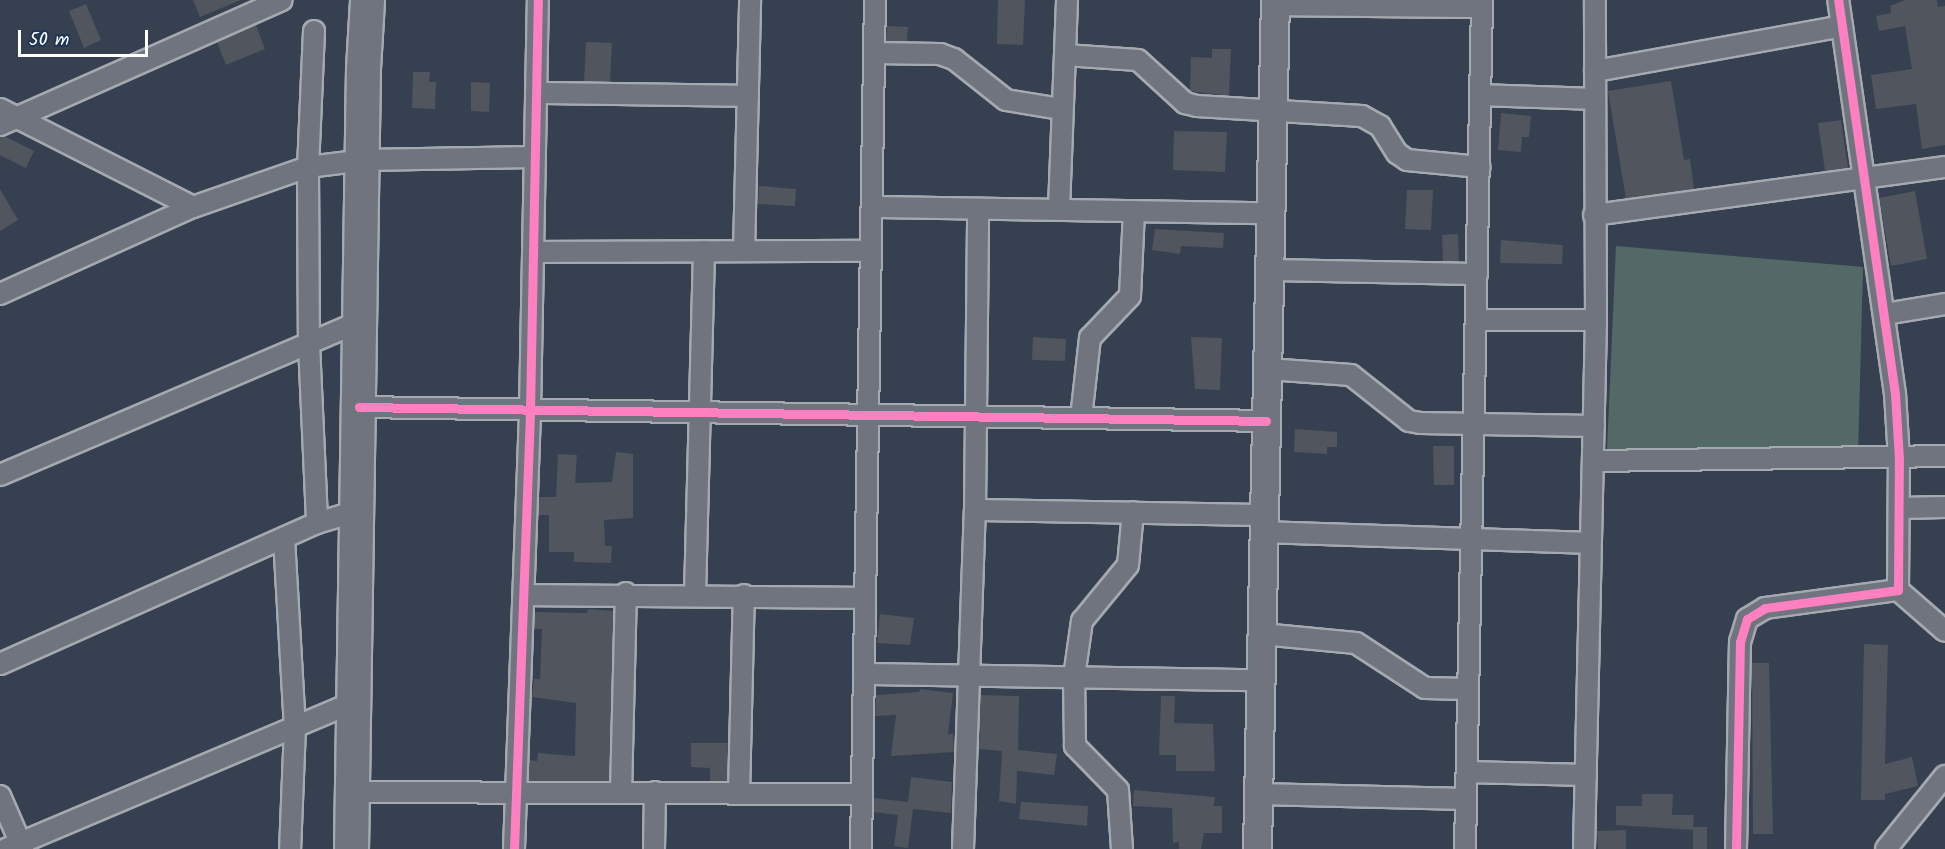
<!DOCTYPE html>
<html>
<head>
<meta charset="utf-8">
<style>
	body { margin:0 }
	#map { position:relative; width:1945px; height:849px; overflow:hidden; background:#364050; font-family:Kalam,sans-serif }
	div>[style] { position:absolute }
	.green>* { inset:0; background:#536968 }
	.building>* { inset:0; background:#50555e }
	.roads { filter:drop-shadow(2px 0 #a5a9b0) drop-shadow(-2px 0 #a5a9b0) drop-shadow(0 2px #a5a9b0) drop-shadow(0 -2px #a5a9b0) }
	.minor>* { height:20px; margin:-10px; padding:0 10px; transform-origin:10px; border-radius:10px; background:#6f747e }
	.secondary>* { height:27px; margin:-13.5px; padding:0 13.5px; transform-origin:13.5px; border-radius:13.5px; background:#6f747e }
	.trunk>* { height:33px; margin:-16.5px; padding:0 16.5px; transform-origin:16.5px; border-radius:16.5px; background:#6f747e }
	.cycleway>* { height:9px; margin:-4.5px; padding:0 4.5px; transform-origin:4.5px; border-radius:4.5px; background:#ff80c0 }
	span { translate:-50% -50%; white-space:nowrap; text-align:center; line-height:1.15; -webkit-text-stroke:4.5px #1d3557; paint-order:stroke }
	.scale { position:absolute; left:18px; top:30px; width:130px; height:27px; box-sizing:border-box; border:3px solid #fff; border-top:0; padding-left:8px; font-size:18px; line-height:21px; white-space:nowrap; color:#fff; -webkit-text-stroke:4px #1d3557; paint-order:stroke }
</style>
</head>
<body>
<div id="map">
	<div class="green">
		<div style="clip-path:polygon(1616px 246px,1863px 267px,1858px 456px,1607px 451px)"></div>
	</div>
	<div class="building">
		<div style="clip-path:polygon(193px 0,241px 0,200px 17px)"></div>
		<div style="clip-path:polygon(998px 0,1025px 0,1023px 45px,997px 44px)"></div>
		<div style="clip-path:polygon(1905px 0,1937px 0,1938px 7px,1945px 6px,1945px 145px,1922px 149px,1916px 104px,1876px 109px,1871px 75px,1912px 69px,1905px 26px,1879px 31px,1876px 16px,1891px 13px,1890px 6px)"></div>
		<div style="clip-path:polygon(86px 4px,101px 40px,84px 48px,69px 11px)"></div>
		<div style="clip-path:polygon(256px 25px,265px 49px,226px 65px,217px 42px)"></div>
		<div style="clip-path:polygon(887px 26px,908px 27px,907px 41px,886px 41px)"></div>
		<div style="clip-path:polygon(586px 42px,612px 43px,610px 82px,584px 82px)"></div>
		<div style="clip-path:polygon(1212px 49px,1231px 49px,1229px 96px,1190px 91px,1191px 57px,1212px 58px)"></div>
		<div style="clip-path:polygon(413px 72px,430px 72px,429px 82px,436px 82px,435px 109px,412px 108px)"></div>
		<div style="clip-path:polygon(1671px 81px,1684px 160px,1690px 159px,1694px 189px,1626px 199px,1608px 91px)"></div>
		<div style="clip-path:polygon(471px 82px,490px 83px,489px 112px,471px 111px)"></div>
		<div style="clip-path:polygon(1501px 113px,1531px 116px,1529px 137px,1522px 137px,1521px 152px,1498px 150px)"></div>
		<div style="clip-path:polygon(1841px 120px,1848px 168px,1825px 171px,1818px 123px)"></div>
		<div style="clip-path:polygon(1174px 131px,1227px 132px,1225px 172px,1173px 170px)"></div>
		<div style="clip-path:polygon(4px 136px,34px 151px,26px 168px,0 155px,0 137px)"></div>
		<div style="clip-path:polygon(759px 186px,796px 189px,795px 206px,758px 204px)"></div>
		<div style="clip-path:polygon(0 189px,18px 220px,0 231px)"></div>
		<div style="clip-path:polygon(1407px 190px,1433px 190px,1431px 230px,1405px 229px)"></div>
		<div style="clip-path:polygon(1915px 191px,1927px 259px,1891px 266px,1879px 198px)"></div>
		<div style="clip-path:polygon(1155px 229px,1224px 233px,1223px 248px,1181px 246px,1180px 254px,1152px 250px)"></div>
		<div style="clip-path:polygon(1458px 234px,1459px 262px,1443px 261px,1442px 235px)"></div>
		<div style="clip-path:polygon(1501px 240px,1563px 245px,1562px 264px,1500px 263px)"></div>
		<div style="clip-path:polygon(1033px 337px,1066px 339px,1065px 361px,1032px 360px)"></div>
		<div style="clip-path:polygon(1191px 337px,1222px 338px,1220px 390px,1195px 389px)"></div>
		<div style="clip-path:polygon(1295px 429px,1337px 432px,1337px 447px,1327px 447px,1327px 454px,1294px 452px)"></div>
		<div style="clip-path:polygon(1433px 446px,1454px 446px,1454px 485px,1434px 485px)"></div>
		<div style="clip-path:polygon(616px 452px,633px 454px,633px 518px,604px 520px,605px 546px,612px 546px,611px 563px,574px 562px,574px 552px,549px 552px,549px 515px,538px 515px,539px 497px,556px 497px,558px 454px,577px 455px,575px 483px,612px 482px)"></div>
		<div style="clip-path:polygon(588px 609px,614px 611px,609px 781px,528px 781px,529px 760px,537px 761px,538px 753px,575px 756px,576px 703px,532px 697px,534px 679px,540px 679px,542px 629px,534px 629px,535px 612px,587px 613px)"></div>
		<div style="clip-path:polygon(880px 614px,914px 618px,910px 645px,877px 643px)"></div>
		<div style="clip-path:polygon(1864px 644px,1888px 645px,1885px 764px,1912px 757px,1918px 786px,1885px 794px,1885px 800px,1861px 800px)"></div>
		<div style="clip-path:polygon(1752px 663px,1769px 663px,1773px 834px,1753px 834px)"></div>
		<div style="clip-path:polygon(920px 689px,953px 693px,948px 734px,953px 734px,954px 752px,891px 756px,896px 715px,875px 716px,876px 695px,919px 692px)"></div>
		<div style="clip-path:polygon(980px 695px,1019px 696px,1018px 750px,1057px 754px,1054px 775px,1017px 771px,1016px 804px,999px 801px,1002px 751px,979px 749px)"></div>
		<div style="clip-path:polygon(1161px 696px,1175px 696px,1174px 723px,1213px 724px,1215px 771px,1176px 771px,1176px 755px,1159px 755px)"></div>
		<div style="clip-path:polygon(691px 743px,728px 743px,727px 781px,710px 781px,710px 768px,691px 767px)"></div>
		<div style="clip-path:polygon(911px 777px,952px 782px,951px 813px,913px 809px,908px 848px,894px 846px,898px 815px,874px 812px,874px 798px,908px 802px)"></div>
		<div style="clip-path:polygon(1134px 790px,1215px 797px,1214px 806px,1222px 806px,1222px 833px,1204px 833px,1201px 849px,1179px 849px,1179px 842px,1173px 843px,1172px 808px,1133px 806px)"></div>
		<div style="clip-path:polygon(1642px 794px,1673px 794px,1672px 815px,1694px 815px,1693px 830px,1616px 825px,1616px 806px,1642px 806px)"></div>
		<div style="clip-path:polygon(1021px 802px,1088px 806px,1087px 826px,1019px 819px)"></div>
		<div style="clip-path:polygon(1693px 827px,1707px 827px,1707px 849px,1693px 849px)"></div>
		<div style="clip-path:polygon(1626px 830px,1626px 849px,1598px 849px,1597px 831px)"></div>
	</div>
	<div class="roads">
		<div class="minor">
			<div style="left:1275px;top:5px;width:207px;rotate:0.6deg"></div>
			<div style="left:314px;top:31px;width:136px;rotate:92.5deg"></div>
			<div style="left:308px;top:167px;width:177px;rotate:89.7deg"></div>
			<div style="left:309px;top:344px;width:179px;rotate:87.4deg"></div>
			<div style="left:874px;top:53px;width:66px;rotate:0.9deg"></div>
			<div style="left:940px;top:54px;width:15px;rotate:20deg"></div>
			<div style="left:954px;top:59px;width:66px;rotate:38.3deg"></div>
			<div style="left:1006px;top:100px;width:56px;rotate:9.3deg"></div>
			<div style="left:1065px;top:55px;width:73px;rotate:3.9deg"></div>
			<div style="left:1138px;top:60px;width:64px;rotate:42.5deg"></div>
			<div style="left:1185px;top:103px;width:12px;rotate:14deg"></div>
			<div style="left:1197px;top:106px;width:165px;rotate:3.5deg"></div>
			<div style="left:1362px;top:116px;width:21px;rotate:29deg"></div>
			<div style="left:1380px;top:126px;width:32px;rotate:58deg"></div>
			<div style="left:1397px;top:153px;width:12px;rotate:35deg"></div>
			<div style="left:1407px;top:160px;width:73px;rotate:5.5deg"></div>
			<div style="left:1595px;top:71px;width:251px;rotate:-10.3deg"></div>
			<div style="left:536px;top:93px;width:212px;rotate:0.8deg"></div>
			<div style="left:1481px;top:95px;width:113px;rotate:2deg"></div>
			<div style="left:0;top:109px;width:216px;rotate:26.9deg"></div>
			<div style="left:0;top:125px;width:308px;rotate:-23.9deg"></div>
			<div style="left:872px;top:207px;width:399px;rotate:0.9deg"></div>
			<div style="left:1059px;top:209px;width:209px;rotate:-87.8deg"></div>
			<div style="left:1594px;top:215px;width:354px;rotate:-7.8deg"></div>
			<div style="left:744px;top:251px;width:251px;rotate:-88.6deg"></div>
			<div style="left:534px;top:252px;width:337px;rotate:-0.2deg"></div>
			<div style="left:1270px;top:270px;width:207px;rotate:1.1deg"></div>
			<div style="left:0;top:294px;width:212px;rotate:-24.3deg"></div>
			<div style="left:193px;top:207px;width:122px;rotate:-19.2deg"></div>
			<div style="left:308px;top:167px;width:56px;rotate:-7.1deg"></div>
			<div style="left:364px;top:160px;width:170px;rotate:-1deg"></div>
			<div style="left:1885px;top:314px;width:61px;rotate:-9.5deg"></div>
			<div style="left:1476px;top:320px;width:120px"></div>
			<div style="left:1268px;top:369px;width:83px;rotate:4.1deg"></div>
			<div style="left:1351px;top:375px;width:74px;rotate:38.4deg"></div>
			<div style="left:1409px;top:421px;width:11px;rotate:10deg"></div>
			<div style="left:1420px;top:423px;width:174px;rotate:1deg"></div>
			<div style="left:359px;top:407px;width:907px;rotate:0.88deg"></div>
			<div style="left:1081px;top:418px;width:81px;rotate:-83.6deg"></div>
			<div style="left:1090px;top:338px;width:58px;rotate:-46.4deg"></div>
			<div style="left:1130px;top:296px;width:85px;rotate:-87.3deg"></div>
			<div style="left:1593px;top:461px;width:352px;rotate:-0.8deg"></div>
			<div style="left:0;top:475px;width:389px;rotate:-23.1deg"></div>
			<div style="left:1899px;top:508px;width:46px;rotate:-1.2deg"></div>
			<div style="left:975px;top:510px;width:289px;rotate:1deg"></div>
			<div style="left:1264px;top:532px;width:326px;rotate:1.9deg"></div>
			<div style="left:284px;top:538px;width:189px;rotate:86.7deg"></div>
			<div style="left:295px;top:727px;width:122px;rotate:92.3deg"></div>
			<div style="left:1898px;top:590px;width:62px;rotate:41.1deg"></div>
			<div style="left:524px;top:595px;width:341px;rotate:0.5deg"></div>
			<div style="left:695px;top:595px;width:344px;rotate:-88.5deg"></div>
			<div style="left:1262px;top:634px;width:94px;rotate:5.5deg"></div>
			<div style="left:1356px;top:643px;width:82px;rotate:33.1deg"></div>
			<div style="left:1425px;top:688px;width:43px;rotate:1.3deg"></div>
			<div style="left:0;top:664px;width:347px;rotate:-24deg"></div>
			<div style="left:317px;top:523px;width:42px;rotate:-16.7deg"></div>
			<div style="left:864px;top:674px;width:397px;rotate:0.9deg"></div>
			<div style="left:1467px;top:772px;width:119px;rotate:1.4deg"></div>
			<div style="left:353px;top:792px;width:509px;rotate:0.23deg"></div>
			<div style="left:621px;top:793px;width:200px;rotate:-88.6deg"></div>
			<div style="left:739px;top:793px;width:198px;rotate:-88.6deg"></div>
			<div style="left:1258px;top:794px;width:208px;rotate:1.4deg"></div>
			<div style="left:0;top:796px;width:58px;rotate:66.5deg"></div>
			<div style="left:6px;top:849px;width:378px;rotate:-22.9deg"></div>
			<div style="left:514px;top:849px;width:439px;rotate:-87.9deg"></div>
			<div style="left:530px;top:410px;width:410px;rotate:-88.9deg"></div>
			<div style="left:654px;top:849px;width:57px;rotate:-89deg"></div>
			<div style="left:861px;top:849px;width:849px;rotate:-89.06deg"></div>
			<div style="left:963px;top:849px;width:339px;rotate:-88deg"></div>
			<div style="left:975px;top:510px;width:301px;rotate:-89.4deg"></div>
			<div style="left:1122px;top:849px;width:59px;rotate:-93.9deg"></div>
			<div style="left:1118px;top:790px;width:62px;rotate:-134.3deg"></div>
			<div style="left:1075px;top:746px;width:69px;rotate:-90.8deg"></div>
			<div style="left:1074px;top:677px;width:57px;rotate:-81.9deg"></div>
			<div style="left:1082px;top:621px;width:72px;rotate:-50.6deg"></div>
			<div style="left:1128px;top:565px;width:53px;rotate:-84.6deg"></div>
			<div style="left:1465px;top:849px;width:849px;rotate:-88.85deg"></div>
			<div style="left:1584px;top:849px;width:529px;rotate:-88.7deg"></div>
			<div style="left:1596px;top:320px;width:320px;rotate:-90.2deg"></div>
			<div style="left:1736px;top:849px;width:207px;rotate:-88.9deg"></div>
			<div style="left:1740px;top:642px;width:24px;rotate:-73deg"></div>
			<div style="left:1747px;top:619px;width:21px;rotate:-31deg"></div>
			<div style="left:1765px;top:608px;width:134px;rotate:-7.7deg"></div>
			<div style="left:1898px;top:590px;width:131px;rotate:-89.6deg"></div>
			<div style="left:1899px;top:459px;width:65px;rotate:-93.5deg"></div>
			<div style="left:1895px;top:394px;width:398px;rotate:-98.2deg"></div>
			<div style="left:1886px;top:849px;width:94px;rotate:-51.1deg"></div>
		</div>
		<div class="secondary">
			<div style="left:1257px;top:849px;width:849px;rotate:-88.79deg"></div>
		</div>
		<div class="trunk">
			<div style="left:351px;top:849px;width:781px;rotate:-89.12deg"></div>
			<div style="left:363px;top:68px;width:68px;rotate:-86.6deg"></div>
		</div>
	</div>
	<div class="cycleway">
		<div style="left:359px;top:407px;width:907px;rotate:0.88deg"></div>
		<div style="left:514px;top:849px;width:439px;rotate:-87.9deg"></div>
		<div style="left:530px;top:410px;width:410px;rotate:-88.9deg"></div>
		<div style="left:1736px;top:849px;width:207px;rotate:-88.9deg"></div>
		<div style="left:1740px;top:642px;width:24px;rotate:-73deg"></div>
		<div style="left:1747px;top:619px;width:21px;rotate:-31deg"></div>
		<div style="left:1765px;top:608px;width:134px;rotate:-7.7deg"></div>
		<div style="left:1898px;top:590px;width:131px;rotate:-89.6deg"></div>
		<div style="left:1899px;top:459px;width:65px;rotate:-93.5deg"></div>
		<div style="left:1895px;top:394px;width:398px;rotate:-98.2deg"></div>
	</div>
	<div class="scale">50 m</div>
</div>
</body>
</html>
